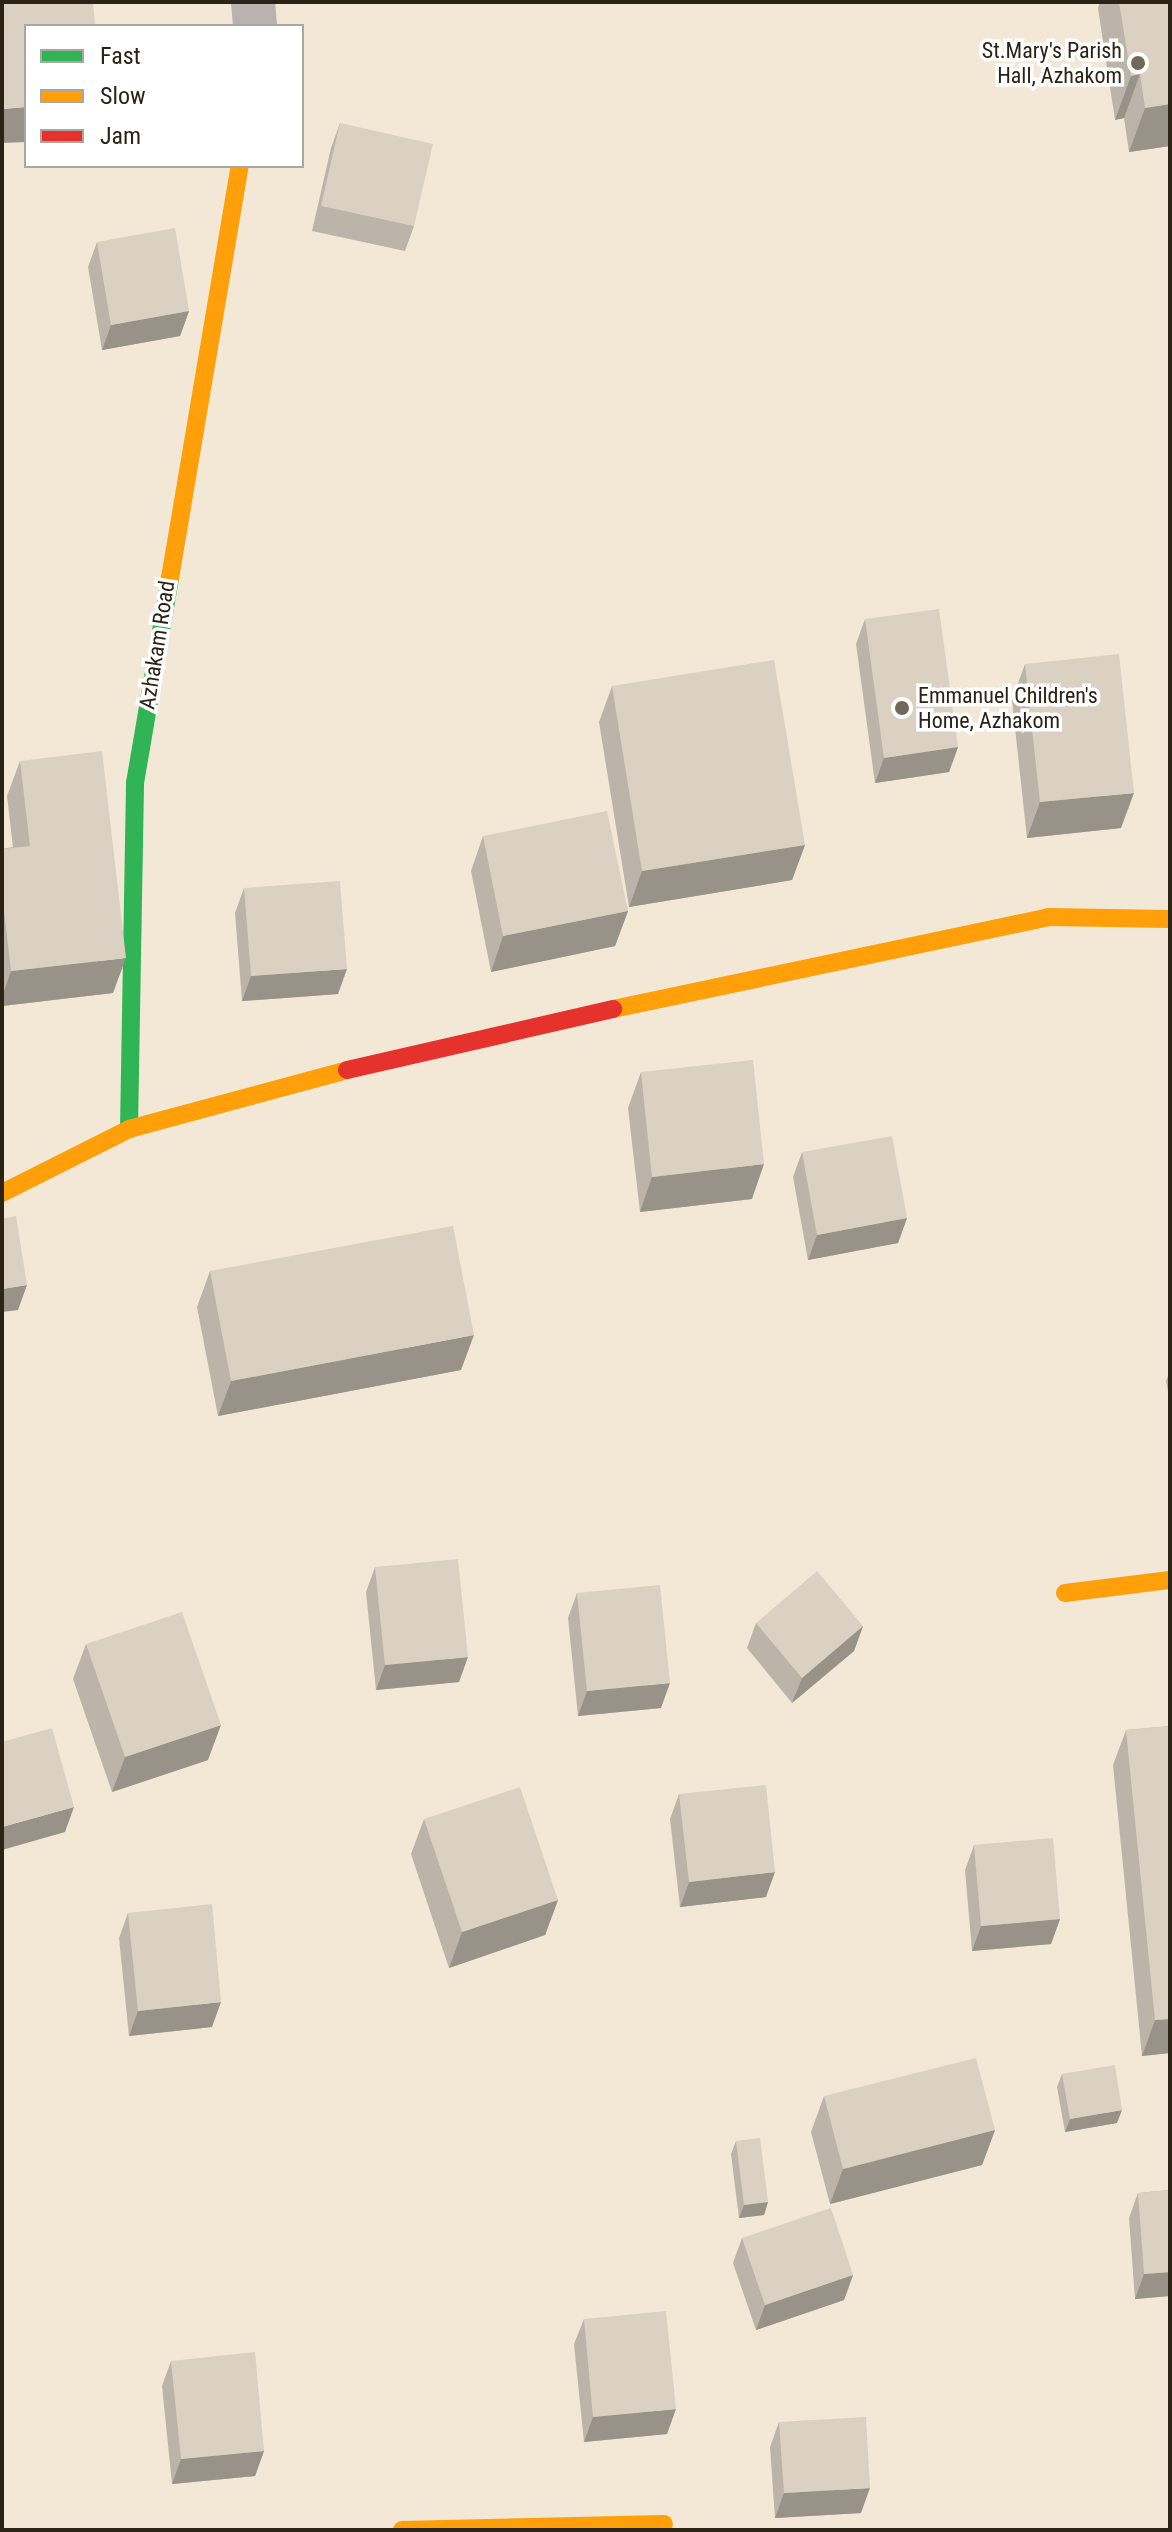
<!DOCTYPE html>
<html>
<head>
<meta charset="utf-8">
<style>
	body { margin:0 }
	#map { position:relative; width:1172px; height:2532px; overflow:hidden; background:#f2e8d5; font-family:"Roboto Condensed",sans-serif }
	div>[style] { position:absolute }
	.street>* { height:44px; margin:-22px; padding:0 22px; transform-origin:22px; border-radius:22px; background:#bab2b0 }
	.fast>* { height:18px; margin:-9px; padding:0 9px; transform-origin:9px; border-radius:9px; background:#30b455 }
	.slow>* { height:18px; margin:-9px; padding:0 9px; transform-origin:9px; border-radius:9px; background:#ff9f0a }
	.jam>* { height:18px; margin:-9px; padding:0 9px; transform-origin:9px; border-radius:9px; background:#e5322d }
	.wall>* { inset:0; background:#bcb4a8 }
	.shaded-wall>* { inset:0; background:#999288 }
	.building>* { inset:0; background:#dbd1c3 }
	.dots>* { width:22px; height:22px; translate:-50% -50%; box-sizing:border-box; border:4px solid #fff; border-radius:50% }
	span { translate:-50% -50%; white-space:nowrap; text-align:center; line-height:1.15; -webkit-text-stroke:7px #fff; paint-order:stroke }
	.poi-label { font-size:22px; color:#2a2316 }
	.right { translate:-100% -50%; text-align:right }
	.left { translate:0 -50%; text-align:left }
	.street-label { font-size:22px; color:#2a2316 }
	.frame { position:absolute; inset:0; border:4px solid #2a2316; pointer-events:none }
	.legend { position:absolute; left:24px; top:24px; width:280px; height:144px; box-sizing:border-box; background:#fff; border:2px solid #aaa7a2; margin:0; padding:10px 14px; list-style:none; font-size:24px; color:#2a2316 }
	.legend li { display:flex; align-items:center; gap:16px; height:40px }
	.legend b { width:40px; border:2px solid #aaa7a2 }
</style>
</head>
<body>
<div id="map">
	<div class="street">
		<div style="left:253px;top:2px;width:24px;rotate:85deg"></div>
	</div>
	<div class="fast">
		<div style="left:129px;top:1129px;width:346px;rotate:-89deg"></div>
		<div style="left:135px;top:783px;width:208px;rotate:-80.3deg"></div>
	</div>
	<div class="slow">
		<div style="left:170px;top:578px;width:418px;rotate:-80.4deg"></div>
		<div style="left:613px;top:1009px;width:445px;rotate:-11.9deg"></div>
		<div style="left:1048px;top:917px;width:122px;rotate:0.9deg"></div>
		<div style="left:2px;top:1193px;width:142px;rotate:-26.7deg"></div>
		<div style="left:129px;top:1129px;width:226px;rotate:-15.1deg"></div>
		<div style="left:1065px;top:1593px;width:106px;rotate:-7.1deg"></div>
		<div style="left:402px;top:2530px;width:262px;rotate:-1.3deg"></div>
	</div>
	<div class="jam">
		<div style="left:347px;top:1070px;width:273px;rotate:-12.9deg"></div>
	</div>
	<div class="wall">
		<div style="clip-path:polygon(1100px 2px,1170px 2px,1170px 146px,1129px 152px,1124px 118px,1115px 120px,1098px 8px)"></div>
		<div style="clip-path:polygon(340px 123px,414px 226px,405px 251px,312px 231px,331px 148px)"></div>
		<div style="clip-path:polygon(97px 242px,189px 311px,180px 336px,102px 350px,88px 267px)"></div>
		<div style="clip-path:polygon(865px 619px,958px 747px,949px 772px,875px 783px,856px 644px)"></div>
		<div style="clip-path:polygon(1025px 664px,1121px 828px,1027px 838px,1012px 700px)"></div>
		<div style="clip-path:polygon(612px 686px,805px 845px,792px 880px,629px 907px,599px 722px)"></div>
		<div style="clip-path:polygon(20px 761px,113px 993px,2px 1006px,2px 849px,13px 847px,7px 796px)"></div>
		<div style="clip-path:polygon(483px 836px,628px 911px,615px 946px,491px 972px,471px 871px)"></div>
		<div style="clip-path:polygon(244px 888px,338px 994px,242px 1001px,235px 913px)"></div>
		<div style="clip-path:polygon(641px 1072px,752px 1199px,640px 1212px,628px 1108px)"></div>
		<div style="clip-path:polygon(802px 1152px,907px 1218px,898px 1243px,808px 1260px,793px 1177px)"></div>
		<div style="clip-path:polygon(210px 1271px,461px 1370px,218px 1416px,197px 1307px)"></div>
		<div style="clip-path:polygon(1170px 1371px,1170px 1401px,1166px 1381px)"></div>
		<div style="clip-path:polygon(375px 1567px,459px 1682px,376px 1690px,366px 1592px)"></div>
		<div style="clip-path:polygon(577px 1593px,661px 1708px,578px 1716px,568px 1618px)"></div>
		<div style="clip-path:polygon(756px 1623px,863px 1626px,854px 1651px,792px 1703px,747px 1648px)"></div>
		<div style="clip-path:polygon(86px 1644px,208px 1760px,112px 1792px,73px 1679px)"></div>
		<div style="clip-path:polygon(1170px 1726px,1170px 2053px,1142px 2056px,1113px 1765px,1126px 1730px)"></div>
		<div style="clip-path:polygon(679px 1794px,766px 1897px,680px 1907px,670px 1819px)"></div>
		<div style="clip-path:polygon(424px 1819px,558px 1900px,545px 1935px,449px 1968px,411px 1854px)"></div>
		<div style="clip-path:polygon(974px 1845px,1060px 1919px,1051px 1944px,972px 1951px,965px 1870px)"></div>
		<div style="clip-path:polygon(128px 1913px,212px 2027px,129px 2036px,119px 1938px)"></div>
		<div style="clip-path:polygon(1062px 2074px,1117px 2123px,1065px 2132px,1057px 2087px)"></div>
		<div style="clip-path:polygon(824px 2096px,995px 2130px,982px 2165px,830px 2204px,811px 2132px)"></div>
		<div style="clip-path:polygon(736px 2141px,768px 2202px,764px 2215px,739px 2218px,731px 2154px)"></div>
		<div style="clip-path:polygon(1170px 2190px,1170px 2296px,1135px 2299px,1129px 2218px,1138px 2193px)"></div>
		<div style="clip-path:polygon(742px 2238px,853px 2275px,844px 2300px,756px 2330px,733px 2263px)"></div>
		<div style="clip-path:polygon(584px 2319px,667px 2434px,584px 2442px,574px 2344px)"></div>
		<div style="clip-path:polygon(171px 2361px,264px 2451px,255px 2476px,172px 2484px,162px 2386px)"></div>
		<div style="clip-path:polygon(779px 2422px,861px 2513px,775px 2518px,770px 2447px)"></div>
	</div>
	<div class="shaded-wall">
		<div style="clip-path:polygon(1140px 74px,1124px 118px,1115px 120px,1131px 76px)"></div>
		<div style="clip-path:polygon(1170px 104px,1170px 146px,1129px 152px,1145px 108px)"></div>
		<div style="clip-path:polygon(26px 107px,26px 142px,2px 143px,2px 109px)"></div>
		<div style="clip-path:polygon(189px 311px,180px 336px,102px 350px,111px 325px)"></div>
		<div style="clip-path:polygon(958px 747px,949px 772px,875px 783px,884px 758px)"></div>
		<div style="clip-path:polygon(1134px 793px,1121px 828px,1027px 838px,1040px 802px)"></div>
		<div style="clip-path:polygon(805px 845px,792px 880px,629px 907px,642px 871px)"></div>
		<div style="clip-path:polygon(628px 911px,615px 946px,491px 972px,503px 936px)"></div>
		<div style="clip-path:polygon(126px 958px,113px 993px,2px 1006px,2px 997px,11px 971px)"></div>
		<div style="clip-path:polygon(347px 969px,338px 994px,242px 1001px,251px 976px)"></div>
		<div style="clip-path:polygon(764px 1164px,752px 1199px,640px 1212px,652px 1177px)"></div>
		<div style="clip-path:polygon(907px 1218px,898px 1243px,808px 1260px,817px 1235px)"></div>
		<div style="clip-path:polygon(27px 1285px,18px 1310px,2px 1312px,2px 1289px)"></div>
		<div style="clip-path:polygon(474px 1335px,461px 1370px,218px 1416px,231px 1381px)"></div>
		<div style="clip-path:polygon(863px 1626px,854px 1651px,792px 1703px,802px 1678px)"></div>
		<div style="clip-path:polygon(468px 1657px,459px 1682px,376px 1690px,385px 1665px)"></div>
		<div style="clip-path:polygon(670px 1683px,661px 1708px,578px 1716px,587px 1691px)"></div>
		<div style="clip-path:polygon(221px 1725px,208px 1760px,112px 1792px,125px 1757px)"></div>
		<div style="clip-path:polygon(74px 1807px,65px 1832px,2px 1850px,2px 1827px)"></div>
		<div style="clip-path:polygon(775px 1872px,766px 1897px,680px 1907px,689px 1882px)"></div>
		<div style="clip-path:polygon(558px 1900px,545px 1935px,449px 1968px,462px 1932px)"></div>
		<div style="clip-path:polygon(1060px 1919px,1051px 1944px,972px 1951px,981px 1926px)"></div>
		<div style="clip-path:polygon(221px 2002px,212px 2027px,129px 2036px,138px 2011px)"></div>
		<div style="clip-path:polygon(1170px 2019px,1170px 2053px,1142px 2056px,1155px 2020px)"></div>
		<div style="clip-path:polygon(1122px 2110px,1117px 2123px,1065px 2132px,1070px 2119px)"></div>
		<div style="clip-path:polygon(995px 2130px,982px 2165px,830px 2204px,843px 2169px)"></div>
		<div style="clip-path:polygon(768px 2202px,764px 2215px,739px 2218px,744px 2205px)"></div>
		<div style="clip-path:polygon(1170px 2272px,1170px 2296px,1135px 2299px,1144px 2274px)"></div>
		<div style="clip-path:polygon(853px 2275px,844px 2300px,756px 2330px,765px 2305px)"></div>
		<div style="clip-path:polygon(676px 2409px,667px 2434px,584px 2442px,593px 2417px)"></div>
		<div style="clip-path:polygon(264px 2451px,255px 2476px,172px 2484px,181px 2459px)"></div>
		<div style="clip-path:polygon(870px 2488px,861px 2513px,775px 2518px,784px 2493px)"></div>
	</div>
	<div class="building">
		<div style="clip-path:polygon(2px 2px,93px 2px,95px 26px,26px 26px,26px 107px,2px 109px)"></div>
		<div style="clip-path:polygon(1119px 2px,1170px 2px,1170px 104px,1145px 108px,1140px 74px,1131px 76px)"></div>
		<div style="clip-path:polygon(340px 123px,433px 144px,414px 226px,321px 206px)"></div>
		<div style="clip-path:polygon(175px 228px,189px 311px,111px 325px,97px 242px)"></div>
		<div style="clip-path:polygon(939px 609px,958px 747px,884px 758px,865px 619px)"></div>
		<div style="clip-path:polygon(1119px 654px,1134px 793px,1040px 802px,1025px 664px)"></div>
		<div style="clip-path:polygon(774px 660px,805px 845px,642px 871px,612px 686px)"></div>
		<div style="clip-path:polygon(102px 751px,126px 958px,11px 971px,2px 893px,2px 849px,30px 846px,20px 761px)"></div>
		<div style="clip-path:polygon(607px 811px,628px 911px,503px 936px,483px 836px)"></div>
		<div style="clip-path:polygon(340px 881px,347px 969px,251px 976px,244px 888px)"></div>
		<div style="clip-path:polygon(753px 1060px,764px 1164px,652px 1177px,641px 1072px)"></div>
		<div style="clip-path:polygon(892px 1136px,907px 1218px,817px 1235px,802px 1152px)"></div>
		<div style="clip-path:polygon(16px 1216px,27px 1285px,2px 1289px,2px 1219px)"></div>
		<div style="clip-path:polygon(453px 1226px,474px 1335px,231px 1381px,210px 1271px)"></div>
		<div style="clip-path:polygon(458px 1559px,468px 1657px,385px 1665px,375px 1567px)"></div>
		<div style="clip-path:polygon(817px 1571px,863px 1626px,802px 1678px,756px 1623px)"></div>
		<div style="clip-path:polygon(660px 1585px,670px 1683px,587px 1691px,577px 1593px)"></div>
		<div style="clip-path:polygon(182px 1612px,221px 1725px,125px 1757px,86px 1644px)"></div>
		<div style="clip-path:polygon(1170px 1726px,1170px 2019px,1155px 2020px,1126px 1730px)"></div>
		<div style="clip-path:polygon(52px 1728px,74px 1807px,2px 1827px,2px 1742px)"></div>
		<div style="clip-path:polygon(766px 1785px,775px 1872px,689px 1882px,679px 1794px)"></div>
		<div style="clip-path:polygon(520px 1787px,558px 1900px,462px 1932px,424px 1819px)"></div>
		<div style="clip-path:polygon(1053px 1838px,1060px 1919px,981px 1926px,974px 1845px)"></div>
		<div style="clip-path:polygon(212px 1904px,221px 2002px,138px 2011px,128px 1913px)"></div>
		<div style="clip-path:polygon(976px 2058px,995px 2130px,843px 2169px,824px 2096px)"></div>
		<div style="clip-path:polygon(1115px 2065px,1122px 2110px,1070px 2119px,1062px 2074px)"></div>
		<div style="clip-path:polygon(760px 2138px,768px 2202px,744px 2205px,736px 2141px)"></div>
		<div style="clip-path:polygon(1170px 2190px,1170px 2272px,1144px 2274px,1138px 2193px)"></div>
		<div style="clip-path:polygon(831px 2208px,853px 2275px,765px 2305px,742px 2238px)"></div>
		<div style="clip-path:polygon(666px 2311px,676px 2409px,593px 2417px,584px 2319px)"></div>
		<div style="clip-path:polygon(255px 2352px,264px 2451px,181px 2459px,171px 2361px)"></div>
		<div style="clip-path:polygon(866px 2417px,870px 2488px,784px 2493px,779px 2422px)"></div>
	</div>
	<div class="dots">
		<div style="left:1138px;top:63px;background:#706859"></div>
		<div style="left:902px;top:708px;background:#706859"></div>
	</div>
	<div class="poi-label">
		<span class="right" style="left:1122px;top:63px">St.Mary's Parish<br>Hall, Azhakom</span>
		<span class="left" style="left:918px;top:708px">Emmanuel Children's<br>Home, Azhakom</span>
	</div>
	<div class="street-label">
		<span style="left:157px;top:645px;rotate:-81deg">Azhakam Road</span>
	</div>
	<div class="frame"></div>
	<ul class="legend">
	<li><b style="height:10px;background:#30b455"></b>Fast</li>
	<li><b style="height:10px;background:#ff9f0a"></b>Slow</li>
	<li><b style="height:10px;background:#e5322d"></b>Jam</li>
	</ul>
</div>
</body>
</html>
